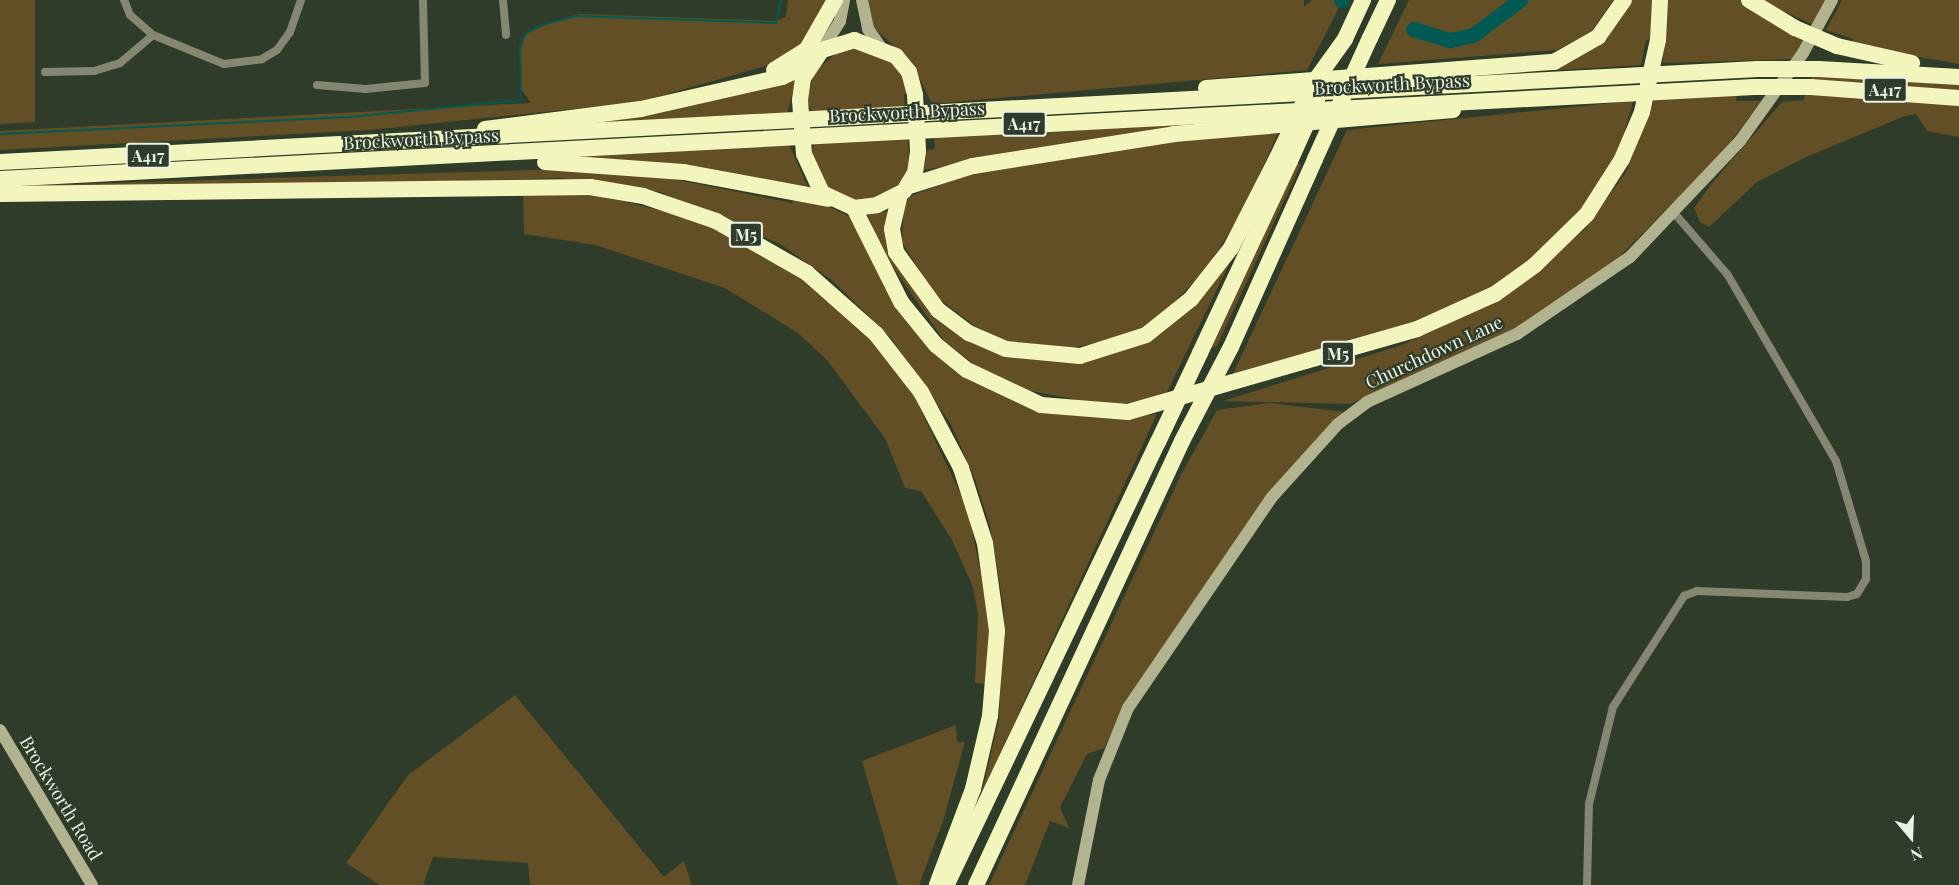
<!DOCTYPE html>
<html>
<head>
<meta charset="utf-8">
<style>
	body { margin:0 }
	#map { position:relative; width:1959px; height:885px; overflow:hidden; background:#2f3c29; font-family:"Playfair Display",serif }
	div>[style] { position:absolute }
	.green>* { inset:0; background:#634f25 }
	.stream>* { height:2px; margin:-1px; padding:0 1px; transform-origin:1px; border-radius:1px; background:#005a53 }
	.river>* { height:15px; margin:-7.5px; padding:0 7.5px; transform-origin:7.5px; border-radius:7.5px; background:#005a53 }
	.street>* { height:8px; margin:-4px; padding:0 4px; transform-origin:4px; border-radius:4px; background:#868770 }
	.secondary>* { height:12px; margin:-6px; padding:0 6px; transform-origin:6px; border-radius:6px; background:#b2b48f }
	.highway>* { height:16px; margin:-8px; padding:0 8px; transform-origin:8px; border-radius:8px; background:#f3f6bc }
	.highway-bridge>* { height:16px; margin:-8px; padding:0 8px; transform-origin:8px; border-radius:8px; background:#f3f6bc }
	span { translate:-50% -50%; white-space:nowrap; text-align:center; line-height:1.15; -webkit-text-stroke:4.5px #2f3c29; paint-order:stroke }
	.shield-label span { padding:2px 4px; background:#2f3c29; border:2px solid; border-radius:4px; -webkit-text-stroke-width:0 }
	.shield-label { font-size:16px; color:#eaf3e6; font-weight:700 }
	.street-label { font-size:18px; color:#eaf3e6 }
	.north { position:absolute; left:1881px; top:807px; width:60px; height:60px; -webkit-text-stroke:4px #2f3c29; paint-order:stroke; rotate:161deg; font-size:16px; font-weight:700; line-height:24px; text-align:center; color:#eaf3e6 }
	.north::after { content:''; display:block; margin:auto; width:21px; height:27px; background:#eaf3e6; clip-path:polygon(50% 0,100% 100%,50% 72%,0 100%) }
</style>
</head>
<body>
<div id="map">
	<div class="green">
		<div style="clip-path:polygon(0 0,35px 0,35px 122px,0 124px)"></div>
		<div style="clip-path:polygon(788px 0,830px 0,814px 36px,780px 62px,639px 102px,370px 130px,0 150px,0 131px,531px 103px,521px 89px,521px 49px,526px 33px,555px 21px,579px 14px,776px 21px,786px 17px)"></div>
		<div style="clip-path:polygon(868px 0,1304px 0,1304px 7px,1312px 0,1343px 0,1307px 70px,932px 104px,911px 61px,874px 28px)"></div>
		<div style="clip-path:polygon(1409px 0,1613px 0,1592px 31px,1557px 50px,1378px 64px)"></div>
		<div style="clip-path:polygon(1627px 0,1652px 0,1651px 39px,1646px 40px,1641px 65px,1372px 81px,1566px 61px)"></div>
		<div style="clip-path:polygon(1665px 0,1741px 0,1805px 39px,1794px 59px,1663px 63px)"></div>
		<div style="clip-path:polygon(1759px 0,1827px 0,1814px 25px)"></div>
		<div style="clip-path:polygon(1842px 0,1959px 0,1959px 64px,1852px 45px,1853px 39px,1826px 30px)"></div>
		<div style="clip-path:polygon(855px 47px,896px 63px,910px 93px,904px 94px,905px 107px,812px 112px,807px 101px,814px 73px,835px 54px)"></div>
		<div style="clip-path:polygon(1811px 76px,1959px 85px,1959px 91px,1811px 79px)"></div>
		<div style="clip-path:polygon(797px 78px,787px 113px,562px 126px)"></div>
		<div style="clip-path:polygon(1805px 94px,1959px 105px,1959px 137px,1927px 131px,1916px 114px,1905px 116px,1806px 157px,1757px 182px,1709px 227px,1700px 222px,1694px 208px,1713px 182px,1782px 102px,1804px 100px)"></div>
		<div style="clip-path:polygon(1737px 95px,1736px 101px,1761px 101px,1720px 156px,1597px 279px,1529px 322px,1350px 404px,1223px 401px,1402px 345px,1496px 301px,1585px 229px,1626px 172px,1655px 98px)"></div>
		<div style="clip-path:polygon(1633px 101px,1621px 145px,1583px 206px,1541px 251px,1492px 287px,1412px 322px,1231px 378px,1347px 130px)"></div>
		<div style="clip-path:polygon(1287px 117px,1175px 128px,924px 170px,927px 150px,935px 149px,934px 136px)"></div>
		<div style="clip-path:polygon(1279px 131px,1243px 211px,1204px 272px,1157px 319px,1127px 336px,1071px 348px,1009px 341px,976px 327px,934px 295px,902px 242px,904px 203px,911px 196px,971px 173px,1120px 147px)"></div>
		<div style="clip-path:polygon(908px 139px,909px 166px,901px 182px,883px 196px,861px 201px,840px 197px,822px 183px,812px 155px,814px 143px)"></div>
		<div style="clip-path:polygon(789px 144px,809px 190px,579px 158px,588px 155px)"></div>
		<div style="clip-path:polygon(1296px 164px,1301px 164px,1217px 346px,1211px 348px)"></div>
		<div style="clip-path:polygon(567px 169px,643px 173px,792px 203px,797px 197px,834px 209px,852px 218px,881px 275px,964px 375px,1017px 403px,1051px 413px,1111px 419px,1157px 414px,981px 795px,999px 719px,1004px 610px,990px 526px,975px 479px,951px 424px,890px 337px,833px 281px,780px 244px,660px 192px,562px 178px,147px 189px,10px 186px)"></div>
		<div style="clip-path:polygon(523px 191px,596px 195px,693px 218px,780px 262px,857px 323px,909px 385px,968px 510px,991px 624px,988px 684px,975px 683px,978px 614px,973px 587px,952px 540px,921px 491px,905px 488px,885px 438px,827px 360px,798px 333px,725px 288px,596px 245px,524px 234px)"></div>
		<div style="clip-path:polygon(889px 211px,893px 251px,978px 341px,1110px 353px,1233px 256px,1165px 396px,1110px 406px,1021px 389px,978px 367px,944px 341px,882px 251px,868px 215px)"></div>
		<div style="clip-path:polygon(1270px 403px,1344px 412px,1254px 513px,1131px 694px,1104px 748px,1087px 754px,1060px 807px,1069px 828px,1050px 821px,1025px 885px,989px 885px,1181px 475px,1217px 410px)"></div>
		<div style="clip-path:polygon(515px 695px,664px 877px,684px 861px,692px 885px,530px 885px,528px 863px,433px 857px,423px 885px,380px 885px,346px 863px,408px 775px)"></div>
		<div style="clip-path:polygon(956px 725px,957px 742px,965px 742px,943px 821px,919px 885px,898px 885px,862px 761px)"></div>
	</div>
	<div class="stream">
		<div style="left:0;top:134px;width:350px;rotate:-2.8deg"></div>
		<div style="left:350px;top:117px;width:172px;rotate:-5.7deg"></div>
		<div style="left:521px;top:100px;width:56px;rotate:-91deg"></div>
		<div style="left:520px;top:44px;width:13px;rotate:-61deg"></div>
		<div style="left:526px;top:33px;width:17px;rotate:-28deg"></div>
		<div style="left:541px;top:25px;width:38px;rotate:-14deg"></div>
		<div style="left:578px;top:16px;width:198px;rotate:2deg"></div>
		<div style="left:776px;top:23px;width:24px;rotate:-78deg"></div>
	</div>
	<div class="river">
		<div style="left:1341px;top:0;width:1px"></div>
		<div style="left:1413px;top:29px;width:39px;rotate:17deg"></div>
		<div style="left:1450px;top:40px;width:24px;rotate:-12deg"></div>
		<div style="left:1473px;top:35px;width:59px;rotate:-36.7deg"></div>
	</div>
	<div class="street">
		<div style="left:124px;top:0;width:16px;rotate:68deg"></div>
		<div style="left:130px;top:15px;width:30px;rotate:41deg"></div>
		<div style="left:153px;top:35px;width:77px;rotate:22.2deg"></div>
		<div style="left:224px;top:64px;width:38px;rotate:-7deg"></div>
		<div style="left:262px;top:59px;width:17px;rotate:-31deg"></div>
		<div style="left:277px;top:50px;width:22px;rotate:-54deg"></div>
		<div style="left:290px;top:32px;width:34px;rotate:-71deg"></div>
		<div style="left:503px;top:0;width:35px;rotate:85deg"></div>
		<div style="left:45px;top:72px;width:49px;rotate:-1.2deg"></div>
		<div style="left:94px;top:71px;width:27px;rotate:-17deg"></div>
		<div style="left:120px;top:63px;width:43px;rotate:-40.3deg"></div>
		<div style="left:317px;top:85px;width:49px;rotate:4.7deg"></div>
		<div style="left:366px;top:89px;width:59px;rotate:-5.8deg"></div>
		<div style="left:425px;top:83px;width:83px;rotate:-91.4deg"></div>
		<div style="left:1587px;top:885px;width:81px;rotate:-88.6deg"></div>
		<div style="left:1589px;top:804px;width:100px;rotate:-76.1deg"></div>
		<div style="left:1613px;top:707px;width:132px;rotate:-57.4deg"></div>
		<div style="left:1684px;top:596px;width:14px;rotate:-21deg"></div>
		<div style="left:1697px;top:591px;width:150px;rotate:2.3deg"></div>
		<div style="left:1847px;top:597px;width:10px;rotate:-17deg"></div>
		<div style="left:1857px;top:594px;width:17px;rotate:-59deg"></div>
		<div style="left:1866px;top:579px;width:18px;rotate:-90deg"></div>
		<div style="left:1866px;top:561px;width:104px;rotate:-106.7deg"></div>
		<div style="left:1836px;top:461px;width:216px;rotate:-120.2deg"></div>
		<div style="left:1727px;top:274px;width:79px;rotate:-130.9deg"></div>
	</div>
	<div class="secondary">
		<div style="left:862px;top:0;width:30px;rotate:78deg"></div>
		<div style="left:868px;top:29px;width:21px;rotate:55deg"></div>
		<div style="left:822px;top:50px;width:34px;rotate:-58deg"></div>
		<div style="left:840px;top:21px;width:21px;rotate:-79deg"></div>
		<div style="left:0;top:730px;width:180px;rotate:59.3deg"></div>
		<div style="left:1078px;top:885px;width:107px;rotate:-78.7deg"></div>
		<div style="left:1099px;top:780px;width:78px;rotate:-68.1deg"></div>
		<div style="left:1128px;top:708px;width:255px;rotate:-55.7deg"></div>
		<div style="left:1272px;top:497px;width:98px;rotate:-47.9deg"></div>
		<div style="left:1338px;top:424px;width:36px;rotate:-37deg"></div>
		<div style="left:1367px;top:402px;width:165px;rotate:-24.4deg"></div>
		<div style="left:1517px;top:334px;width:137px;rotate:-34.3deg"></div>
		<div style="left:1630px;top:257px;width:160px;rotate:-46.5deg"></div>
		<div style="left:1740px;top:141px;width:108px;rotate:-54.4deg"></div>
		<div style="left:1803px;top:53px;width:60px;rotate:-61.3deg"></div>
	</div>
	<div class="highway">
		<div style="left:1749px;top:0;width:54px;rotate:31.3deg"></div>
		<div style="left:1370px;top:38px;width:42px;rotate:-64.7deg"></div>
		<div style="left:1345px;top:39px;width:43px;rotate:-65.2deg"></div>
		<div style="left:1658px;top:40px;width:40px;rotate:-87.1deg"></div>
		<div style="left:1837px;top:46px;width:77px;rotate:12.8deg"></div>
		<div style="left:1819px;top:69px;width:140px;rotate:3.3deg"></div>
		<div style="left:774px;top:70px;width:39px;rotate:-32deg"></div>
		<div style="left:807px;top:49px;width:56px;rotate:-60.3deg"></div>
		<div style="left:1811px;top:87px;width:148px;rotate:4.3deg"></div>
		<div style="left:1206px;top:88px;width:349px;rotate:-4.3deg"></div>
		<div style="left:1554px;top:62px;width:51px;rotate:-29.6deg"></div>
		<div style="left:1598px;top:37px;width:45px;rotate:-54.9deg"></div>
		<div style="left:800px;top:100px;width:22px;rotate:-82deg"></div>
		<div style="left:803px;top:78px;width:34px;rotate:-56deg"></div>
		<div style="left:822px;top:50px;width:34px;rotate:-17deg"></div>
		<div style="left:854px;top:40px;width:45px;rotate:20.9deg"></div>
		<div style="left:896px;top:56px;width:21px;rotate:51deg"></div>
		<div style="left:909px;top:72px;width:24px;rotate:75deg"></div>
		<div style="left:485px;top:129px;width:157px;rotate:-7.3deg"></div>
		<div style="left:641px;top:109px;width:145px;rotate:-12.8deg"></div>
		<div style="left:782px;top:77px;width:31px;rotate:-25deg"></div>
		<div style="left:804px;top:154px;width:43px;rotate:65.2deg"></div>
		<div style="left:822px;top:193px;width:35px;rotate:25deg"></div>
		<div style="left:854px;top:208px;width:23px;rotate:-7deg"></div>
		<div style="left:877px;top:205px;width:30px;rotate:-27deg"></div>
		<div style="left:904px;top:191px;width:21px;rotate:-59deg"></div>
		<div style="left:915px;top:173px;width:22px;rotate:-82deg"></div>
		<div style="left:0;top:162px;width:1760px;rotate:-3.03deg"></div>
		<div style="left:545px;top:162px;width:139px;rotate:4.1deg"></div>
		<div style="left:684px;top:172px;width:147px;rotate:10.5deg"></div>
		<div style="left:0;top:179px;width:1756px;rotate:-3deg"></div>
		<div style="left:909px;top:186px;width:67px;rotate:-17.4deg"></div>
		<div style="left:973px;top:166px;width:204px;rotate:-9deg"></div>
		<div style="left:1174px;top:134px;width:280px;rotate:-4.9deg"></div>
		<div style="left:0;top:194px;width:590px;rotate:-0.68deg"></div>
		<div style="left:590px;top:187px;width:54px;rotate:9.6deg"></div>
		<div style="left:643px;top:196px;width:77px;rotate:18.9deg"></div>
		<div style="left:716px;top:221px;width:105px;rotate:29.7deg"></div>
		<div style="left:807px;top:273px;width:92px;rotate:41.5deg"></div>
		<div style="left:876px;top:334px;width:73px;rotate:52.2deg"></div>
		<div style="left:921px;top:392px;width:86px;rotate:62.2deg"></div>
		<div style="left:961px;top:468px;width:79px;rotate:72.3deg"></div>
		<div style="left:985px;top:543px;width:89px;rotate:82.2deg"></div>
		<div style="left:997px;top:631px;width:85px;rotate:94.7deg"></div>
		<div style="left:990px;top:716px;width:75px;rotate:103.1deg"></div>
		<div style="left:973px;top:789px;width:103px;rotate:110.6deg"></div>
		<div style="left:900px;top:194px;width:36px;rotate:103deg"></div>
		<div style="left:892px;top:229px;width:23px;rotate:80deg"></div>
		<div style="left:896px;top:252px;width:72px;rotate:54.1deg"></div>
		<div style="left:938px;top:310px;width:39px;rotate:37deg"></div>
		<div style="left:969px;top:333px;width:40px;rotate:23.4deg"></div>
		<div style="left:1006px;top:349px;width:74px;rotate:5.4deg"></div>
		<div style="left:1080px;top:356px;width:69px;rotate:-17.7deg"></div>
		<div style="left:1146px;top:335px;width:58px;rotate:-38.7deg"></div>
		<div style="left:1191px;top:299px;width:65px;rotate:-51.9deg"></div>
		<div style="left:1231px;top:248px;width:97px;rotate:-62.9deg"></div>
		<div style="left:854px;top:208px;width:105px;rotate:63.4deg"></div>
		<div style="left:901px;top:302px;width:55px;rotate:50.9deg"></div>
		<div style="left:936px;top:345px;width:40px;rotate:39deg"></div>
		<div style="left:967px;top:370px;width:82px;rotate:25.3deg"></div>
		<div style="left:1041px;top:405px;width:87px;rotate:4.6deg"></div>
		<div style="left:1128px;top:412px;width:301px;rotate:-16deg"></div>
		<div style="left:1417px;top:329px;width:85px;rotate:-24.2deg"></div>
		<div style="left:1495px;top:294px;width:49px;rotate:-35.9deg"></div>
		<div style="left:1535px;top:265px;width:73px;rotate:-44.4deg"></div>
		<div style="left:1587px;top:214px;width:65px;rotate:-57.5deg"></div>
		<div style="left:1622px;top:159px;width:51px;rotate:-66.9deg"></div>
		<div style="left:1231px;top:347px;width:206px;rotate:-65.9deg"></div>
		<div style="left:1200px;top:353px;width:212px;rotate:-64.9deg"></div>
		<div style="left:947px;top:884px;width:490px;rotate:-64.5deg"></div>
		<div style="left:976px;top:885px;width:489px;rotate:-65.1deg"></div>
	</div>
	<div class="highway-bridge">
		<div style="left:1795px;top:28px;width:46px;rotate:23.2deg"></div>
		<div style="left:1758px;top:69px;width:61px"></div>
		<div style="left:1754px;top:87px;width:57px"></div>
		<div style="left:915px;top:95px;width:56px;rotate:86.9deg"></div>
		<div style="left:800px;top:100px;width:54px;rotate:85.8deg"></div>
		<div style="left:1642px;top:112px;width:74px;rotate:-77.5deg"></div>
		<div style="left:1315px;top:159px;width:133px;rotate:-65.6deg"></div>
		<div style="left:1290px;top:161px;width:66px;rotate:-65.8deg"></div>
		<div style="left:1275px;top:162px;width:85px;rotate:-64.3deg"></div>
		<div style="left:1312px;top:85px;width:57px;rotate:-54.3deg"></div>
		<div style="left:1182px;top:441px;width:106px;rotate:-62.5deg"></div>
		<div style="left:1158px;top:442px;width:98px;rotate:-64.7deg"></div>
	</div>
	<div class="shield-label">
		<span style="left:1885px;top:90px">A417</span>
		<span style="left:1024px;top:124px">A417</span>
		<span style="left:148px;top:156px">A417</span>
		<span style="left:746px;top:235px">M5</span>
		<span style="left:1338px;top:354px">M5</span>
	</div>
	<div class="street-label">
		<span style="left:1392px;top:84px;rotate:-3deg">Brockworth Bypass</span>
		<span style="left:907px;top:112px;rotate:-3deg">Brockworth Bypass</span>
		<span style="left:421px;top:139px;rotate:-3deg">Brockworth Bypass</span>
		<span style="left:1434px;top:352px;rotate:-25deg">Churchdown Lane</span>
		<span style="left:61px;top:798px;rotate:59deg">Brockworth Road</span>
	</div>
	<div class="north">N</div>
</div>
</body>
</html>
